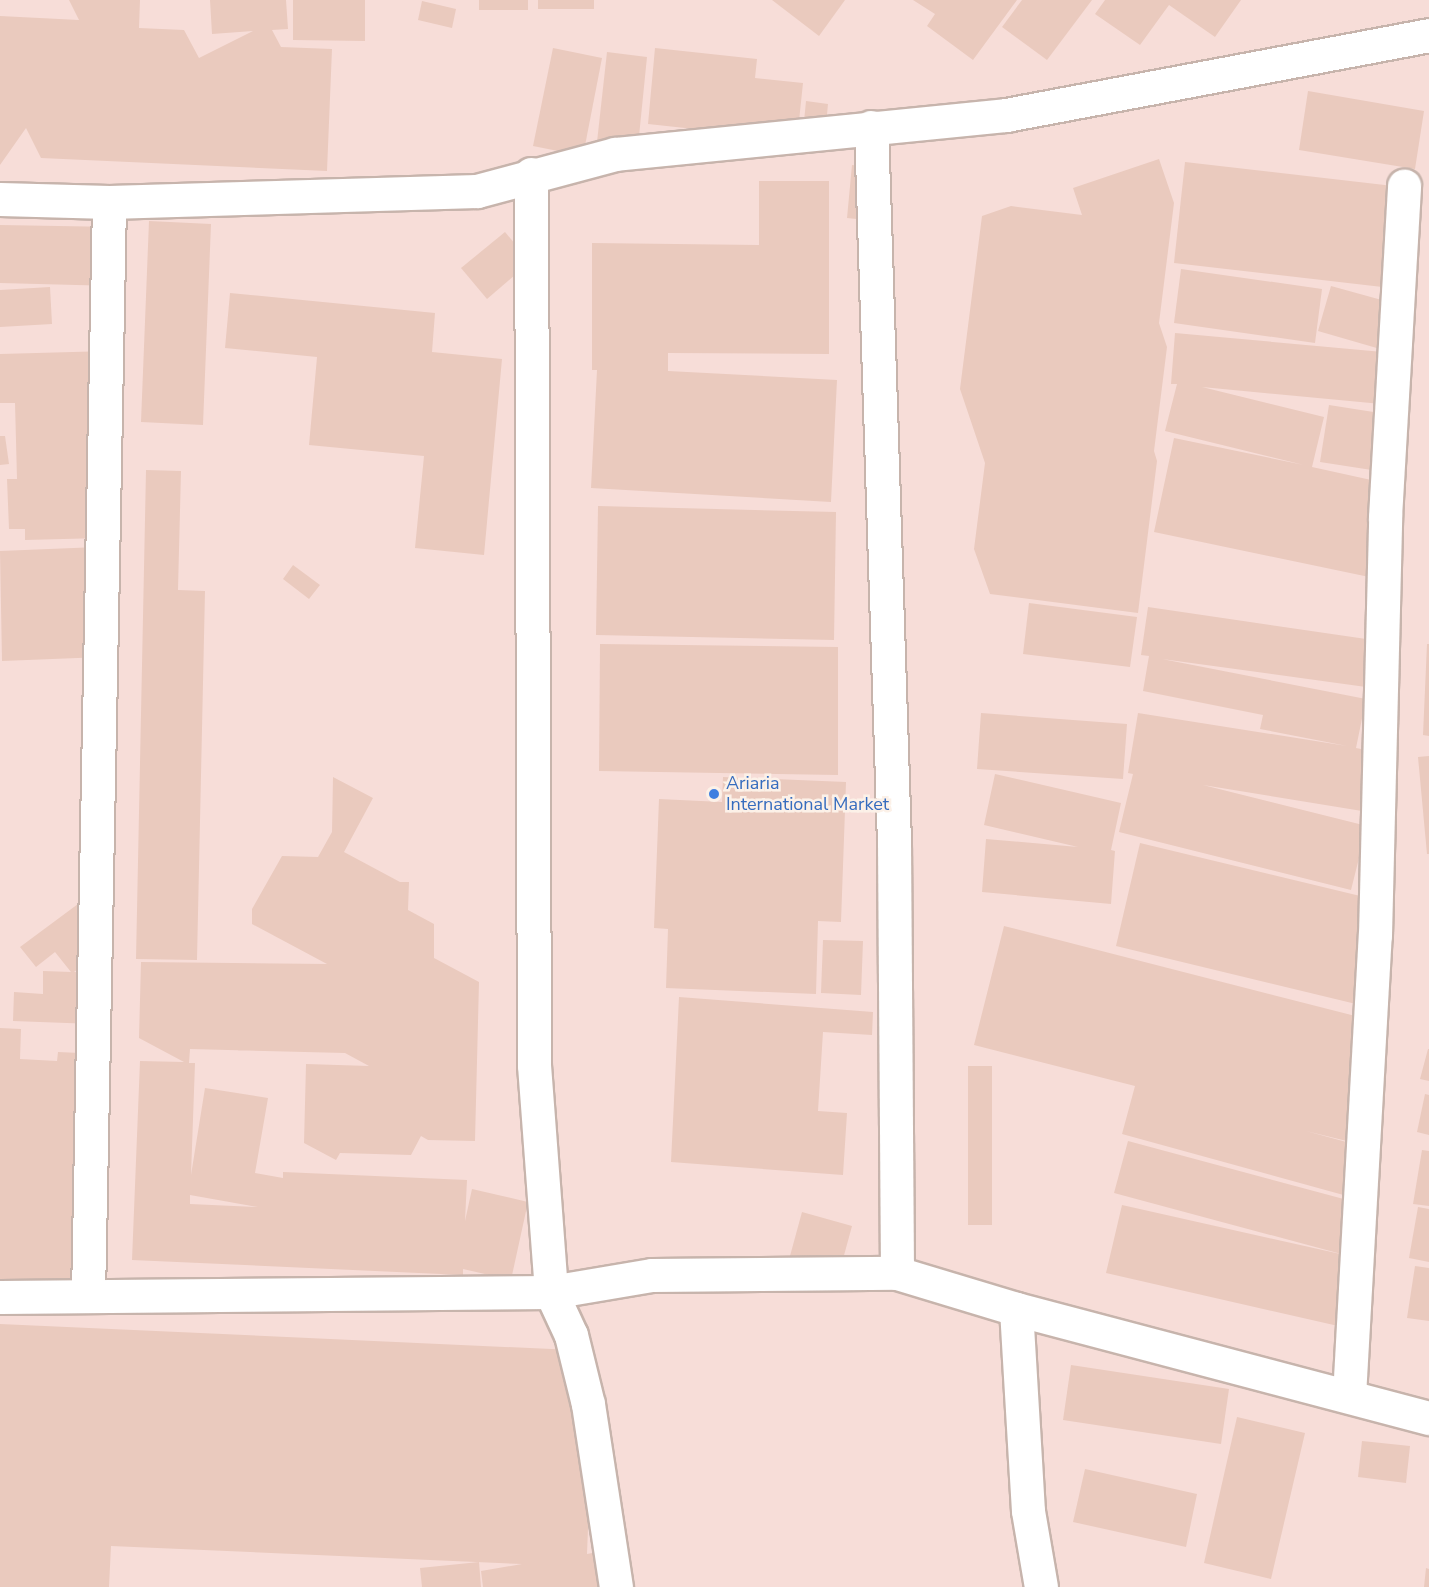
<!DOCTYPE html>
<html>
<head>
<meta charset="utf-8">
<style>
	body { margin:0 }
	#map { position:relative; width:1429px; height:1587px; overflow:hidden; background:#f8ede3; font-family:"Nunito Sans",sans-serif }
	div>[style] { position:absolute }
	.commercial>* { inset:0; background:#f7ddd8 }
	.building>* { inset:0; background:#eacabe }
	.roads { filter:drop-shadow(2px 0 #c7b4ac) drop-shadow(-2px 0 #c7b4ac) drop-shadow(0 2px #c7b4ac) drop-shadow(0 -2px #c7b4ac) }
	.street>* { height:33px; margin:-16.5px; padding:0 16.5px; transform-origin:16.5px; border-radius:16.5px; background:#fff }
	.dots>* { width:16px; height:16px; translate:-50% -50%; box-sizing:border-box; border:3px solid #fcf1e8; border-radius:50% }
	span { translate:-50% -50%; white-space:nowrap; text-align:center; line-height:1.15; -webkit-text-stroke:5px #fcf1e8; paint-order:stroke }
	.shop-label { font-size:18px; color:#366cbe }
	.left { translate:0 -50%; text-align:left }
</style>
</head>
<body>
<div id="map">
	<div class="commercial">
		<div style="clip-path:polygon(0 0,1429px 0,1429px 1587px,0 1587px)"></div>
	</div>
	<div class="building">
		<div style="clip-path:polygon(69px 0,140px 0,139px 28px,184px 30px,199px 58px,253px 31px,212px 34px,210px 0,286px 0,288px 29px,272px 30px,281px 47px,332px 49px,327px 171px,41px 158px,26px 128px,0 165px,0 16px,79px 20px)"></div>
		<div style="clip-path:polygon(293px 0,365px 0,365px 41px,293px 40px)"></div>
		<div style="clip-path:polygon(479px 0,528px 0,528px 10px,479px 10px)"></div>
		<div style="clip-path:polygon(538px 0,594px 0,594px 9px,538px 9px)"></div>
		<div style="clip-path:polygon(772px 0,845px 0,819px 36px)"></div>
		<div style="clip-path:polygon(913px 0,1017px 0,973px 60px,927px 26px,935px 14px)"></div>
		<div style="clip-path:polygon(1022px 0,1092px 0,1047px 60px,1002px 27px)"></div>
		<div style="clip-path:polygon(1105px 0,1241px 0,1215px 37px,1169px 5px,1140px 45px,1095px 14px)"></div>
		<div style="clip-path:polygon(422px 1px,456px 9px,452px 28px,418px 20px)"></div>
		<div style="clip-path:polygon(553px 48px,602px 58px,583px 156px,533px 146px)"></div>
		<div style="clip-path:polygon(655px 48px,757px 59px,755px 78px,803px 83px,797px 140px,648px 124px)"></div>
		<div style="clip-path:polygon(607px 52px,647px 57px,638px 146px,597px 142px)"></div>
		<div style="clip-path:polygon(1308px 91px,1424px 111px,1415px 169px,1299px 150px)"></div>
		<div style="clip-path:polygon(806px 101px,828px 104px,825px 135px,803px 132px)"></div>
		<div style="clip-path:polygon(1159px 159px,1174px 203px,1159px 323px,1167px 347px,1154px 451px,1157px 461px,1138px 613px,990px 594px,974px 549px,985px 463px,960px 389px,982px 216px,1011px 206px,1082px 215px,1073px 188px)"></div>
		<div style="clip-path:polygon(1185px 162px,1402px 187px,1391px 288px,1174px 263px)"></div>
		<div style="clip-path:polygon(852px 165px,890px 169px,884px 222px,847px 218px)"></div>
		<div style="clip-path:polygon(759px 181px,829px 181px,829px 354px,668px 353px,668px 371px,837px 380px,831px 502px,591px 488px,597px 370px,592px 370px,592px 243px,759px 245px)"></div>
		<div style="clip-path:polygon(149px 221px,211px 224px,203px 425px,141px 422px)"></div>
		<div style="clip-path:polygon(0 225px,116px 227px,115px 286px,0 283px)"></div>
		<div style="clip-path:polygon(505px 232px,530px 262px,487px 299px,461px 268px)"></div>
		<div style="clip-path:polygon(1181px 269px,1322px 289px,1315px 343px,1174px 323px)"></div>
		<div style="clip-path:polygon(1331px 286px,1407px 307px,1392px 405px,1202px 387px,1324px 417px,1312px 467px,1394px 485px,1374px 578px,1154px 532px,1174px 438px,1304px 465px,1165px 431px,1177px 384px,1171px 384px,1175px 333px,1394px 353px,1318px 331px)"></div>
		<div style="clip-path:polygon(50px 287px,52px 324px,0 327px,0 290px)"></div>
		<div style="clip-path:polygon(230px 293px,435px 313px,432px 352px,502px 359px,484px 555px,415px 548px,424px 456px,309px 445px,317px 357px,225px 348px)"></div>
		<div style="clip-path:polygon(109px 351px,102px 538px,25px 540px,25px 529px,9px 529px,7px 479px,17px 479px,15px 403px,0 403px,0 354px)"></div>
		<div style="clip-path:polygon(1329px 405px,1399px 416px,1391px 473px,1320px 462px)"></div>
		<div style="clip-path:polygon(0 436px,5px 436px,9px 464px,0 465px)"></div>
		<div style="clip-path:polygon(146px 470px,181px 471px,178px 590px,205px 591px,197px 960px,136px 959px)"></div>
		<div style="clip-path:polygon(598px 506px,836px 512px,834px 640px,596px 635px)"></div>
		<div style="clip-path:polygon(98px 547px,103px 657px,2px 661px,0 551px)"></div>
		<div style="clip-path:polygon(293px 565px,320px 585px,309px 599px,283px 579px)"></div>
		<div style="clip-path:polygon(1029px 603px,1137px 617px,1130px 667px,1023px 654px)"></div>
		<div style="clip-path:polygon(1148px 607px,1373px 640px,1366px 687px,1162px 659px,1366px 699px,1356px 748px,1371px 751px,1362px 811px,1203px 785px,1367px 826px,1351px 890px,1119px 832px,1133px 774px,1128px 773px,1138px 713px,1347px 746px,1260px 729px,1263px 715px,1143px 691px,1149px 656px,1141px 655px)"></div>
		<div style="clip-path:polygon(600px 644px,838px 647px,838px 775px,599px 771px)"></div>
		<div style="clip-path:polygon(1427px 644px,1429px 644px,1429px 736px,1423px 735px)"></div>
		<div style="clip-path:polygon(981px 713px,1127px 724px,1123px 779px,977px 769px)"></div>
		<div style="clip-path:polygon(1429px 756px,1429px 854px,1427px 854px,1418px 757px)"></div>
		<div style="clip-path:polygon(995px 774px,1121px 803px,1111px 850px,1115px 851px,1111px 904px,982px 892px,986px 839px,1078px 847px,984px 825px)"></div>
		<div style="clip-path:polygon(evenodd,333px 777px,373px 798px,344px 852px,400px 882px,409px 882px,408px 910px,434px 924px,434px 958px,479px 982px,475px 1141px,428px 1140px,421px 1136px,411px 1155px,340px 1153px,336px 1160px,304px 1143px,306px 1064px,369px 1066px,345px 1053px,190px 1049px,189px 1063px,195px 1063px,191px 1175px,205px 1088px,268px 1098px,255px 1173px,283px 1178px,283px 1172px,467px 1180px,465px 1221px,472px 1189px,528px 1202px,511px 1280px,463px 1269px,463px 1275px,132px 1260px,140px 1061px,184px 1062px,139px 1038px,141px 962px,327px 964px,252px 924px,252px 909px,282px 856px,318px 857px,332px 832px,333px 777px,190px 1195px,258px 1207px,190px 1204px,190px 1195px)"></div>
		<div style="clip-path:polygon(723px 777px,846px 782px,841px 922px,818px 921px,816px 994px,666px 988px,668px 929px,654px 928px,659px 799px,722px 802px)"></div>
		<div style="clip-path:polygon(1140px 843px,1381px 901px,1356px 1004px,1116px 946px)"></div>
		<div style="clip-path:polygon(78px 904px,110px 945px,74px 972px,95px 973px,94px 1024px,13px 1021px,14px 992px,43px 994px,43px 971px,71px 972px,55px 952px,36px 967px,20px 947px)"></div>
		<div style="clip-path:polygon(1004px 926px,1371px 1020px,1363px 1145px,1306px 1131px,1372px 1149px,1358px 1199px,1122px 1134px,1135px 1086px,974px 1045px)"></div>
		<div style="clip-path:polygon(823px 940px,863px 941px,861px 995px,821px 993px)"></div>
		<div style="clip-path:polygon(679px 997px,873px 1012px,872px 1035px,823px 1032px,818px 1111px,847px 1113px,843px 1175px,671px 1162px)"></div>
		<div style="clip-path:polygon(0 1028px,21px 1029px,20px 1059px,57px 1061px,58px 1052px,102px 1054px,96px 1285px,0 1281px)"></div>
		<div style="clip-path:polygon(1428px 1049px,1429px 1049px,1429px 1081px,1420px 1079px)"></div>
		<div style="clip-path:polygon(968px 1066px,992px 1066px,992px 1225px,968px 1225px)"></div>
		<div style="clip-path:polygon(1425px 1094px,1429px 1095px,1429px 1135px,1417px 1132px)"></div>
		<div style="clip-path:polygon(1128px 1141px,1366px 1205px,1347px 1328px,1106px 1273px,1122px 1205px,1345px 1255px,1114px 1193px)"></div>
		<div style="clip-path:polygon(1422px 1150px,1429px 1151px,1429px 1206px,1413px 1204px)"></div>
		<div style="clip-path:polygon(1418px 1207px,1429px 1209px,1429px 1262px,1409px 1258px)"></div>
		<div style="clip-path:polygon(802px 1212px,852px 1226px,840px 1270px,790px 1256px)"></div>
		<div style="clip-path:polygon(1415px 1266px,1429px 1268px,1429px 1321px,1407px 1318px)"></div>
		<div style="clip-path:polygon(0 1324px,595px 1351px,587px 1554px,603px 1551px,608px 1587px,483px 1587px,481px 1571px,522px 1564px,111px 1546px,109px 1587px,0 1587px)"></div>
		<div style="clip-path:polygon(1071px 1365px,1229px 1389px,1221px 1444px,1063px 1420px)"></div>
		<div style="clip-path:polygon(1237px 1417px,1305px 1433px,1271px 1579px,1204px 1563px)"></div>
		<div style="clip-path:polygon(1362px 1441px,1410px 1446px,1406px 1483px,1358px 1477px)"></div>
		<div style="clip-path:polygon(1085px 1469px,1197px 1494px,1186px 1547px,1073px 1522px)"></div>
		<div style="clip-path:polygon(479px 1562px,481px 1587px,422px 1587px,420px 1568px)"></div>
		<div style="clip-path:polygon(1426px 1568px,1429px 1569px,1429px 1587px,1424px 1587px)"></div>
	</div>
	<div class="roads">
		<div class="street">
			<div style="left:871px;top:127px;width:715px;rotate:88.16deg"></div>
			<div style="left:894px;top:842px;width:431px;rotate:89.6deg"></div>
			<div style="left:531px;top:174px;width:891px;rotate:89.81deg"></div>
			<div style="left:534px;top:1065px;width:228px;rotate:85.7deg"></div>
			<div style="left:551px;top:1292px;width:47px;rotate:65.1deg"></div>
			<div style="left:571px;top:1335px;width:71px;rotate:76.2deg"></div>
			<div style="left:588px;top:1404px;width:185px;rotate:81.3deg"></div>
			<div style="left:0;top:199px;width:109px;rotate:1.6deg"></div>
			<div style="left:109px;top:202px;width:368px;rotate:-1.7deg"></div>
			<div style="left:477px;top:191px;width:143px;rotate:-15deg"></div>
			<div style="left:615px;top:154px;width:393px;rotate:-5.7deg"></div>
			<div style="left:1006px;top:115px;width:430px;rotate:-10.7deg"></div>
			<div style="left:88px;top:1296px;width:1094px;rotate:-88.9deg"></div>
			<div style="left:0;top:1297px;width:551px;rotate:-0.52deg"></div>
			<div style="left:551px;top:1292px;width:102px;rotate:-9.6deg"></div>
			<div style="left:652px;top:1275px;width:245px;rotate:-0.5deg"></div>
			<div style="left:897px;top:1273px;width:124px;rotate:16.8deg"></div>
			<div style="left:1016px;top:1309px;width:427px;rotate:14.8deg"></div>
			<div style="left:1016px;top:1309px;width:202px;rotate:86.6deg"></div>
			<div style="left:1028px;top:1511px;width:77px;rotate:80.3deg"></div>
			<div style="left:1349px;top:1396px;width:462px;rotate:-86.8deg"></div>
			<div style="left:1375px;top:935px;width:418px;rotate:-88.6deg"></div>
			<div style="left:1385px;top:517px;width:332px;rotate:-86.7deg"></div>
		</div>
	</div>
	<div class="dots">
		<div style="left:714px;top:794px;background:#3f7fe0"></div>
	</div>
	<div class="shop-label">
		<span class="left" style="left:726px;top:794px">Ariaria<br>International Market</span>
	</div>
</div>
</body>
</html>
